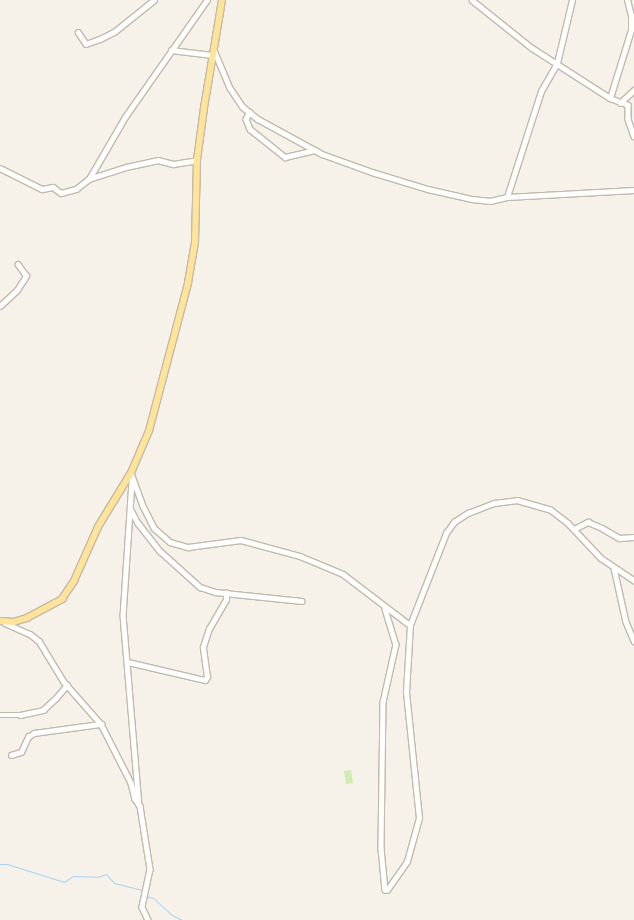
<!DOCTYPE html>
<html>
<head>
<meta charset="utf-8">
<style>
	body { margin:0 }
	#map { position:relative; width:634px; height:920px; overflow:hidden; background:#f6f2ea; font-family:Lato,sans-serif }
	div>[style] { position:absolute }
	.green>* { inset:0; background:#d0ecb1 }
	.stream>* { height:1px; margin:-0.5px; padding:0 0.5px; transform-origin:0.5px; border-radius:0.5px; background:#a3d3f5 }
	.roads { filter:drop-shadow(1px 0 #c2baab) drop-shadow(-1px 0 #c2baab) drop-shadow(0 1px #c2baab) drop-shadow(0 -1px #c2baab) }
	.minor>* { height:4.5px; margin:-2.25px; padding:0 2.25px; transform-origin:2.25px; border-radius:2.25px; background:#fff }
	.major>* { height:5.5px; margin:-2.75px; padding:0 2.75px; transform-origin:2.75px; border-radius:2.75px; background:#ffe399 }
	span { translate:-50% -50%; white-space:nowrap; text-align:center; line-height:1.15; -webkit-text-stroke:4px #fff; paint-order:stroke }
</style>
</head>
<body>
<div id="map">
	<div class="green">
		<div style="clip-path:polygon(351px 770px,353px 783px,346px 784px,344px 771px)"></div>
	</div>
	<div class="stream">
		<div style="left:0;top:864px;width:7px"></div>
		<div style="left:7px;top:864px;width:60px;rotate:17.5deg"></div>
		<div style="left:64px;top:882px;width:11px;rotate:-34deg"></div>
		<div style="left:73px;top:876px;width:24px;rotate:2deg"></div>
		<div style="left:97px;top:877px;width:9px;rotate:-18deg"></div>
		<div style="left:106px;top:874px;width:12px;rotate:48deg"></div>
		<div style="left:114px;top:883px;width:29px;rotate:14deg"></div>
		<div style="left:142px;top:890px;width:5px;rotate:90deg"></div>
		<div style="left:146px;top:896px;width:7px;rotate:16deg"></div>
		<div style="left:153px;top:898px;width:25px;rotate:42deg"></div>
		<div style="left:172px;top:915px;width:11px;rotate:27deg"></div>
	</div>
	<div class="roads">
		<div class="minor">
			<div style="left:472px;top:0;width:77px;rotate:38.7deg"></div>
			<div style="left:532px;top:48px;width:93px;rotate:32.7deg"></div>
			<div style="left:610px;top:98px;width:19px;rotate:21deg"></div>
			<div style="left:628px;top:105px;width:14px;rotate:90deg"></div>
			<div style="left:628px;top:119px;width:18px;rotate:71deg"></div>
			<div style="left:78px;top:32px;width:14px;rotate:56deg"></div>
			<div style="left:86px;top:44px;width:15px;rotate:-20deg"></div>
			<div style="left:100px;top:39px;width:16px;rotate:-27deg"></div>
			<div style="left:114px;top:32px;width:51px;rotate:-38.7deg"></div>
			<div style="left:171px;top:50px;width:41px;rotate:7deg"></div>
			<div style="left:214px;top:50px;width:41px;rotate:67.2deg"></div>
			<div style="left:230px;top:88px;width:23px;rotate:56deg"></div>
			<div style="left:243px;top:107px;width:19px;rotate:39deg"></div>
			<div style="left:258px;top:119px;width:73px;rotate:28.7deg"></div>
			<div style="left:322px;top:154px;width:53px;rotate:19.8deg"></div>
			<div style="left:372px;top:172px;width:59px;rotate:16.9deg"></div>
			<div style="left:428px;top:189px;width:45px;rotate:12.8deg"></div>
			<div style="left:472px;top:199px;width:18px;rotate:6deg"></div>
			<div style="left:490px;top:201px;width:17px;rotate:-13deg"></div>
			<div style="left:507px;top:197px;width:127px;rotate:-3.2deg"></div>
			<div style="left:610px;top:98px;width:71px;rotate:-72.8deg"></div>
			<div style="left:631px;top:30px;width:14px;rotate:-90deg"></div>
			<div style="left:631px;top:16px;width:16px;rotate:-104deg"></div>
			<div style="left:620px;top:103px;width:19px;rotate:-43deg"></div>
			<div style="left:250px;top:112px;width:8px;rotate:120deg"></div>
			<div style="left:246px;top:119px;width:11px;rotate:68deg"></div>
			<div style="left:250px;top:129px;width:45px;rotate:38.7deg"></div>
			<div style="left:285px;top:157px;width:31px;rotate:-13deg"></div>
			<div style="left:0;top:168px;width:47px;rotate:26.6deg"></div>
			<div style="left:42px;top:189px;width:11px;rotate:-10deg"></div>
			<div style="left:53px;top:187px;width:10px;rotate:37deg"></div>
			<div style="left:61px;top:193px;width:16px;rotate:-15deg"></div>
			<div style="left:76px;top:189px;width:16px;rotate:-38deg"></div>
			<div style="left:89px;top:179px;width:72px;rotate:-59.9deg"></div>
			<div style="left:125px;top:117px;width:143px;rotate:-55deg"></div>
			<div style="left:89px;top:179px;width:39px;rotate:-18deg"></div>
			<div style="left:126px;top:167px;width:33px;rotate:-12deg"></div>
			<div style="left:158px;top:160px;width:16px;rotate:15deg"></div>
			<div style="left:173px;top:164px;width:24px;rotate:-9deg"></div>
			<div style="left:507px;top:197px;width:111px;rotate:-72.2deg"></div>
			<div style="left:541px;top:91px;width:32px;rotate:-60deg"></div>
			<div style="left:557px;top:63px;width:65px;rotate:-76.6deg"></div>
			<div style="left:0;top:306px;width:23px;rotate:-43deg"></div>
			<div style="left:17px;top:290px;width:17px;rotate:-57deg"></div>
			<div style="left:26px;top:276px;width:14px;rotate:-126deg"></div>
			<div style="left:131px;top:473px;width:35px;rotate:70deg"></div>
			<div style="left:143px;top:506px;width:25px;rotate:63deg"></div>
			<div style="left:154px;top:528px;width:21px;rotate:41deg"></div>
			<div style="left:170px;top:542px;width:19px;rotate:16deg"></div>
			<div style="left:188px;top:547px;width:53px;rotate:-7.5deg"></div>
			<div style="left:241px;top:540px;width:61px;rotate:15.2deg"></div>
			<div style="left:300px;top:556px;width:47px;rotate:22.7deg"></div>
			<div style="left:343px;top:574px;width:84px;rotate:37.3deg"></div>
			<div style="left:410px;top:625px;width:99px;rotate:-68.6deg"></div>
			<div style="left:446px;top:533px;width:14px;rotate:-54deg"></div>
			<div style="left:454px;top:522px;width:17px;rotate:-33deg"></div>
			<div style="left:468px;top:513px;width:28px;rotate:-21deg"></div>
			<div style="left:494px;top:503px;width:23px;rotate:-7deg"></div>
			<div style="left:517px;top:500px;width:35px;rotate:16deg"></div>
			<div style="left:551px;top:510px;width:21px;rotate:37deg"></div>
			<div style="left:568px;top:523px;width:48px;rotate:46.7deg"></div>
			<div style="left:601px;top:558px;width:40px;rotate:34deg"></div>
			<div style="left:132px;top:481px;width:134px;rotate:93.8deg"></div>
			<div style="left:123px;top:615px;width:190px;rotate:85.2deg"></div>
			<div style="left:131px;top:510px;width:15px;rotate:62deg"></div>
			<div style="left:138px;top:523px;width:36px;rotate:52deg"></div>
			<div style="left:160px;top:551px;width:54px;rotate:42deg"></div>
			<div style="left:200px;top:587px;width:16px;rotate:18deg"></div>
			<div style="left:215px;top:592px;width:87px;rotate:5.9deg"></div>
			<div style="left:574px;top:529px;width:16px;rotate:-27deg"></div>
			<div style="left:588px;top:522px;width:15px;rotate:23deg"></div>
			<div style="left:602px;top:528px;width:20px;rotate:30deg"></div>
			<div style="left:619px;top:538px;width:15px;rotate:-4deg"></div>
			<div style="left:614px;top:568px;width:55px;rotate:77.5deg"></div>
			<div style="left:626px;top:622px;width:21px;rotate:67deg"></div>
			<div style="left:385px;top:609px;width:37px;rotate:73deg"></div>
			<div style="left:396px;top:644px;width:59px;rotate:102.6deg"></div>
			<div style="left:383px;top:702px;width:146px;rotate:90.8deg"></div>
			<div style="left:381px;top:848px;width:42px;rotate:84.6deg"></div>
			<div style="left:385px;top:890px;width:2px"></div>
			<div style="left:387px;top:890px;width:35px;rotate:-55deg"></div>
			<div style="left:407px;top:861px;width:45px;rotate:-74.4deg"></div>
			<div style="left:419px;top:818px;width:127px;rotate:-95.9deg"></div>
			<div style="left:406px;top:692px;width:67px;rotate:-86.6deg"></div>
			<div style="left:5px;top:623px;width:27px;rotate:24deg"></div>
			<div style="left:30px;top:634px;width:11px;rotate:38deg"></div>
			<div style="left:39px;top:641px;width:48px;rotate:58.6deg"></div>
			<div style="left:64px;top:682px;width:56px;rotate:48.6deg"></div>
			<div style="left:101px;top:724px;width:66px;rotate:63deg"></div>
			<div style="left:131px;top:783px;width:16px;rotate:76deg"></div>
			<div style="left:135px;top:799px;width:9px;rotate:54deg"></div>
			<div style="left:140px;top:806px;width:64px;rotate:81deg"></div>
			<div style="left:150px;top:869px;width:39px;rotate:102deg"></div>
			<div style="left:142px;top:907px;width:14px;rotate:65deg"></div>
			<div style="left:128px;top:662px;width:79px;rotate:13.2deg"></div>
			<div style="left:205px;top:680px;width:4px;rotate:-56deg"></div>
			<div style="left:207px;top:677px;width:30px;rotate:-98deg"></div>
			<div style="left:203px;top:647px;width:19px;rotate:-72deg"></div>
			<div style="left:209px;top:629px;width:34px;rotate:-60deg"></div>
			<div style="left:226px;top:599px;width:6px;rotate:-90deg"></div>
			<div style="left:0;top:715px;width:20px"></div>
			<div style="left:20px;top:715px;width:24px;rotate:-12deg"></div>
			<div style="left:43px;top:710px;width:18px;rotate:-43deg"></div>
			<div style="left:56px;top:698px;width:17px;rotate:-50deg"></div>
			<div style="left:11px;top:755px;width:10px;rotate:-17deg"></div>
			<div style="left:21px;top:752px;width:17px;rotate:-65deg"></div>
			<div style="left:28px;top:737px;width:7px;rotate:-34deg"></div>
			<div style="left:34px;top:733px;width:68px;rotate:-7.7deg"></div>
		</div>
		<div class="major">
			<div style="left:0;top:621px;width:14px;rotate:4deg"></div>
			<div style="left:14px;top:622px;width:14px;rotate:-17deg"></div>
			<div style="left:27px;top:618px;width:40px;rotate:-28deg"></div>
			<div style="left:62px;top:599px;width:22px;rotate:-56deg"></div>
			<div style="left:74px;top:581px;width:59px;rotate:-66deg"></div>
			<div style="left:98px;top:527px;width:63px;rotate:-58.6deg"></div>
			<div style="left:131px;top:473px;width:46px;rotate:-66.8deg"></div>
			<div style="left:149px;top:431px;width:153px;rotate:-75.2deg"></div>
			<div style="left:188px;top:283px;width:42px;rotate:-80.3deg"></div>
			<div style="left:195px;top:242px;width:82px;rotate:-88.6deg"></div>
			<div style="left:197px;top:160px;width:52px;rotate:-82.3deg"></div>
			<div style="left:204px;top:108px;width:109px;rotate:-80.5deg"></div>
		</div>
	</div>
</div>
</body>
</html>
